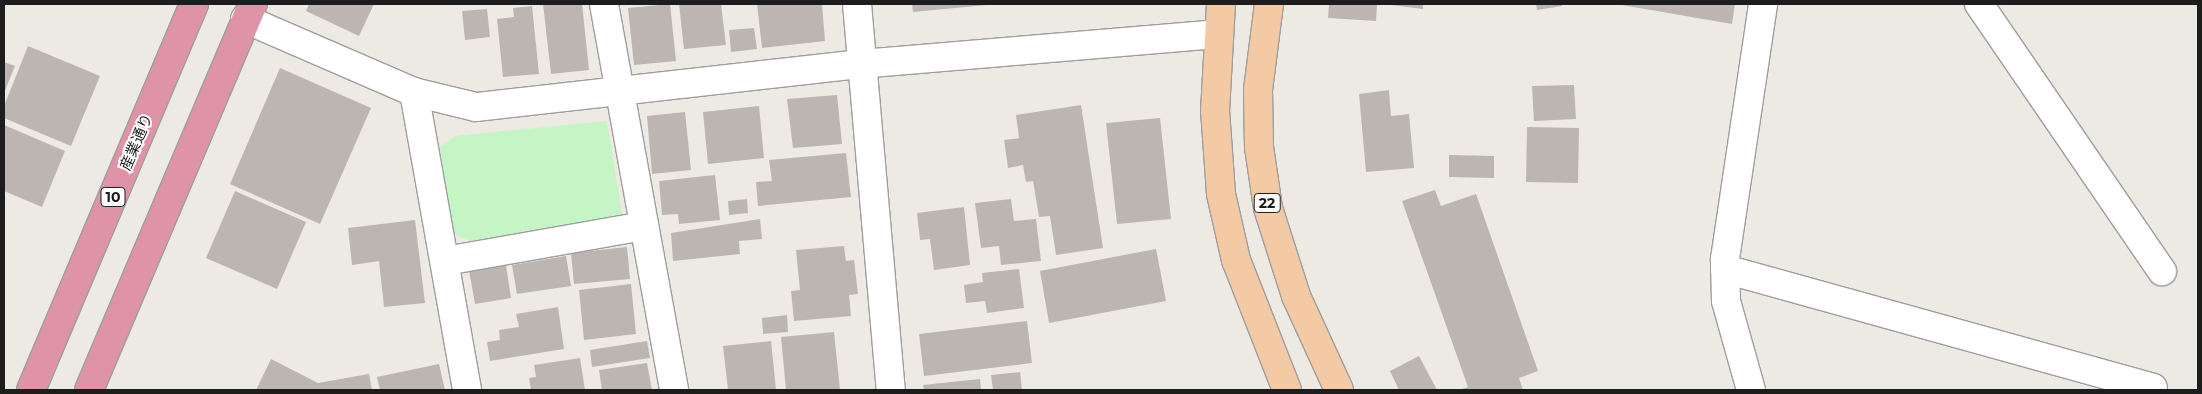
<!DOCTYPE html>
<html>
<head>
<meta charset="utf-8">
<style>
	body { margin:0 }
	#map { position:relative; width:2202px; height:394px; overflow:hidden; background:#edeae4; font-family:Montserrat,"Noto Sans JP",sans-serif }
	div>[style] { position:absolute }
	.park>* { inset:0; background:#c5f4c5 }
	.building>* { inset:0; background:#bdb5b1 }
	.roads { filter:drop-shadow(1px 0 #9e9e9e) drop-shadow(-1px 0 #9e9e9e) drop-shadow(0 1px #9e9e9e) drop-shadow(0 -1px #9e9e9e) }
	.minor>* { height:28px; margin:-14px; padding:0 14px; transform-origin:14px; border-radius:14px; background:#fff }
	.major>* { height:28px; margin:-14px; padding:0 14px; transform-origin:14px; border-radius:14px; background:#f3caa4 }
	.highway>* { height:28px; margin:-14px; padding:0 14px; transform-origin:14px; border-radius:14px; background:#de93a7 }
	span { translate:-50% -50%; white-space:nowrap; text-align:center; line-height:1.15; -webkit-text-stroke:4px #fff; paint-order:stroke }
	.shield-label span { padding:1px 4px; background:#fff; border:1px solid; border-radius:4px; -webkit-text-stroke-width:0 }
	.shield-label { font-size:14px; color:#1d1d1d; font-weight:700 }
	.street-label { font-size:15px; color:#1d1d1d }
	.frame { position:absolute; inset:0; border:5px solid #1d1d1d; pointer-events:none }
</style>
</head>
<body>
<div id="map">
	<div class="park">
		<div style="clip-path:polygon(607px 121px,623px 221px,471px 242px,453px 233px,440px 147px,455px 136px)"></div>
	</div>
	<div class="building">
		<div style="clip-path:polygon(309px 4px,374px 4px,359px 36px,306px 11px)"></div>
		<div style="clip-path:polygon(543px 4px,582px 4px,589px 70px,551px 74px)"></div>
		<div style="clip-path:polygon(670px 4px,676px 61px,634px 65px,628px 8px)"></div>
		<div style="clip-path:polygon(679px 4px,721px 4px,726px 45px,684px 49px)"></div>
		<div style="clip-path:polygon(757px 4px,822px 4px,825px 41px,762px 48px)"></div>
		<div style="clip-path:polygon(912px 4px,987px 4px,987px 5px,913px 12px)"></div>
		<div style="clip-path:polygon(1329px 4px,1377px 4px,1376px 21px,1328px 18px)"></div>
		<div style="clip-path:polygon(1383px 4px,1423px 4px,1423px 9px)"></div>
		<div style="clip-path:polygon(1536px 4px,1562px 4px,1562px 6px,1537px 10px)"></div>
		<div style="clip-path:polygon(1616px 4px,1735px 4px,1732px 24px)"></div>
		<div style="clip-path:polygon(532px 6px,539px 74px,503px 77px,497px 19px,514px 17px,513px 8px)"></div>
		<div style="clip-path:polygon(487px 9px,490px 37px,465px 40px,462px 11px)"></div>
		<div style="clip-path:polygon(754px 28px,757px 49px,731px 52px,729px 30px)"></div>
		<div style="clip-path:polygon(28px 46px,100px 76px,71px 146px,4px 118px,4px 106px)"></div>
		<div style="clip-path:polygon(4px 62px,15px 66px,4px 93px)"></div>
		<div style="clip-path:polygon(280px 68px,371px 108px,320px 224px,230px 184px)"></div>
		<div style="clip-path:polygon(1574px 85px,1576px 119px,1534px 121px,1532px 86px)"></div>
		<div style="clip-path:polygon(1389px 90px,1391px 116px,1409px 114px,1414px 168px,1366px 172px,1359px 94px)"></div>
		<div style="clip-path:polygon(837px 95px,842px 144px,793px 148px,787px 99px)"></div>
		<div style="clip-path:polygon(1081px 105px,1103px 248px,1056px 255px,1050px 216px,1039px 217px,1033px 181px,1026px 182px,1023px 165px,1008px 168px,1004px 140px,1019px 138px,1016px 115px)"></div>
		<div style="clip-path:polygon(759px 106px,764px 158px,708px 164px,703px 112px)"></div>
		<div style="clip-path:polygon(685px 112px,691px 170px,652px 174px,647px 116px)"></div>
		<div style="clip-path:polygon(1160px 118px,1171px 219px,1117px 224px,1106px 123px)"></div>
		<div style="clip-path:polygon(4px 125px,65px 151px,42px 207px,4px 191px)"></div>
		<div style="clip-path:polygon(1527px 127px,1579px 128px,1578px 183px,1526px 182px)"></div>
		<div style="clip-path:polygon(846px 153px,851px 197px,758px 206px,756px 182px,772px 181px,769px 160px)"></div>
		<div style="clip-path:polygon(1449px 155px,1494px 156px,1494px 178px,1449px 177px)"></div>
		<div style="clip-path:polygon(715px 175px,720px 220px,679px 224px,678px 214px,662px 215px,659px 181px)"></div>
		<div style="clip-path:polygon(1435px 190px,1441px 206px,1476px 194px,1538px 371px,1519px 378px,1523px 390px,1459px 390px,1468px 387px,1402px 201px)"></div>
		<div style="clip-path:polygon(235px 191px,306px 222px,277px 289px,206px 258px)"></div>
		<div style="clip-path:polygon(747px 199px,748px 213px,729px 215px,728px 201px)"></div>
		<div style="clip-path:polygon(1011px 199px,1014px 221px,1036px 219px,1041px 261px,1001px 265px,999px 246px,981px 248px,975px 203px)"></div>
		<div style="clip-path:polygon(964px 207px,970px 265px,934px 270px,930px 239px,920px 240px,917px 213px)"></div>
		<div style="clip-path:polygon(760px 219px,762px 239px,739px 241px,740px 254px,673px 261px,671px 233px)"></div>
		<div style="clip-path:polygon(415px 220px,425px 303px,384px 307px,379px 261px,352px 265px,348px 228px)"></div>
		<div style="clip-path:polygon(844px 246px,846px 261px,854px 260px,858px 294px,849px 295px,851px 316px,794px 321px,791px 291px,800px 290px,796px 250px)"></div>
		<div style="clip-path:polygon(627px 247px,630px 279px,574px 284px,571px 253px)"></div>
		<div style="clip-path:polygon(1156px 249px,1166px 301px,1049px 323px,1040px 271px)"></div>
		<div style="clip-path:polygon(566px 256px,571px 286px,517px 294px,512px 265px)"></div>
		<div style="clip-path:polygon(506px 265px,511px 298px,475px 304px,469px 270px)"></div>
		<div style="clip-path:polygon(1019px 269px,1024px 308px,987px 313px,985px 301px,966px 303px,964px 285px,983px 282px,982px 273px)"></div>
		<div style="clip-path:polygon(631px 284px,636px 334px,584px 340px,579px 290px)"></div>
		<div style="clip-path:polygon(558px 307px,564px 349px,490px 361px,487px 342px,500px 340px,499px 330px,519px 327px,516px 314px)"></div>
		<div style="clip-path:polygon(787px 315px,788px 332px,763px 334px,762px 318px)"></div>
		<div style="clip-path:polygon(1027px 321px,1032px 363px,924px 376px,919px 334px)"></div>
		<div style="clip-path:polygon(834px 332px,840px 390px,786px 390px,781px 337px)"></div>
		<div style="clip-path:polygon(647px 341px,650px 358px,592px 367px,590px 350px)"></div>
		<div style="clip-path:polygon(771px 341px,776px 390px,728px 390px,723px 346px)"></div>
		<div style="clip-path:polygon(1419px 356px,1437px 390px,1399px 390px,1390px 371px)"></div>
		<div style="clip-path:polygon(580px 358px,585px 390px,531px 390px,529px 378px,536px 377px,534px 365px)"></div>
		<div style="clip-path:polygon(271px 359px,318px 383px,369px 374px,372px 390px,256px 390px)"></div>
		<div style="clip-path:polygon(647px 363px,652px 390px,602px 390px,599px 370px)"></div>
		<div style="clip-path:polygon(439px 364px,445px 390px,380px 390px,377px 377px)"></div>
		<div style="clip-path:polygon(1020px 372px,1022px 390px,993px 390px,991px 375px)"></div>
		<div style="clip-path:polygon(980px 379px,981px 390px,924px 390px,923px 385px)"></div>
	</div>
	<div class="roads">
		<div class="minor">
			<div style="left:604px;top:4px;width:392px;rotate:79.7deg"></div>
			<div style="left:857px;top:4px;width:387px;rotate:85deg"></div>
			<div style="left:1979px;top:4px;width:324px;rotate:55.6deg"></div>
			<div style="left:245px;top:19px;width:184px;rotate:23.4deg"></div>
			<div style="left:414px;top:92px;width:64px;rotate:13.6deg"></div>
			<div style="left:476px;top:107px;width:387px;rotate:-6.4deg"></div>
			<div style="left:861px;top:64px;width:358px;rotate:-4.8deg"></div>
			<div style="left:414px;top:92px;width:303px;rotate:79.9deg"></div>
			<div style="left:445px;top:261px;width:202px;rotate:-10deg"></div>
			<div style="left:1725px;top:269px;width:444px;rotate:15.5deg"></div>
			<div style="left:1751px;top:390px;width:92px;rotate:-105.7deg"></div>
			<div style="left:1726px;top:301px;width:42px;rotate:-91.4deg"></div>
			<div style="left:1725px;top:259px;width:258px;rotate:-81.5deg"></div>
		</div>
		<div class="major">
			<div style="left:1221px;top:4px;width:106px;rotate:93.2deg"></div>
			<div style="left:1215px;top:110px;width:84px;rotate:85.9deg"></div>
			<div style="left:1221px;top:194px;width:68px;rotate:77.2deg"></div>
			<div style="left:1236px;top:260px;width:140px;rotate:68.6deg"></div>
			<div style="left:1269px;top:4px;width:87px;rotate:97.3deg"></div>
			<div style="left:1258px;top:90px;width:57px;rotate:89deg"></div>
			<div style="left:1259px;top:147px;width:62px;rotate:81.6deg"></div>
			<div style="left:1268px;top:208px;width:92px;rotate:72.3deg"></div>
			<div style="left:1296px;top:296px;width:103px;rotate:65.4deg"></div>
		</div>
		<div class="highway">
			<div style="left:31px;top:390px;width:419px;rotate:-67.1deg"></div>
			<div style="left:89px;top:390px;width:419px;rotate:-67deg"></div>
		</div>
	</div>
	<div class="shield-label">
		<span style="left:113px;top:197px">10</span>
		<span style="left:1267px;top:203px">22</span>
	</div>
	<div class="street-label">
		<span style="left:136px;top:142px;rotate:-67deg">産業通り</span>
	</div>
	<div class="frame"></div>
</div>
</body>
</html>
